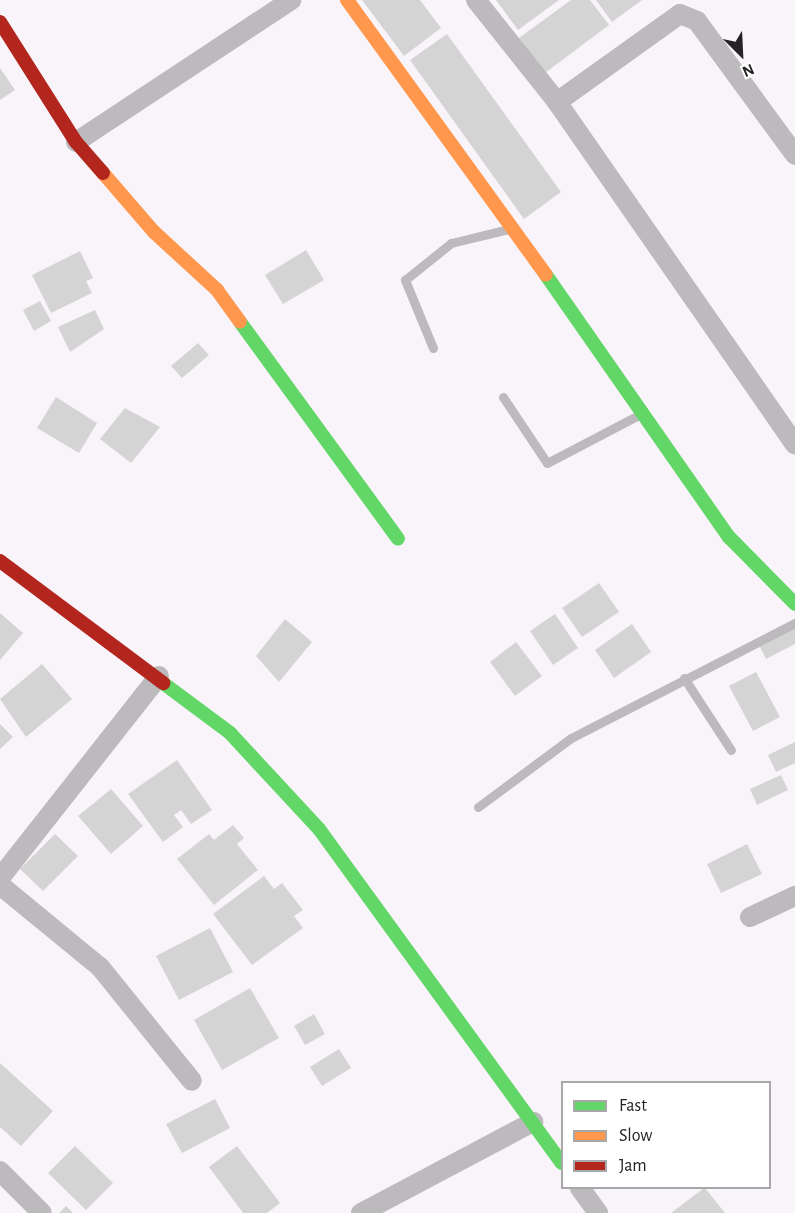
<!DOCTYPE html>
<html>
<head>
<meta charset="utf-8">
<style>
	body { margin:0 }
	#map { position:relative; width:795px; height:1213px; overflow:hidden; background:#f9f4fa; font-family:"Alegreya Sans",sans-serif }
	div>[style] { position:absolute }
	.building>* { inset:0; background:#d5d4d4 }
	.lane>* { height:9px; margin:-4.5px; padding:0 4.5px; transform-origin:4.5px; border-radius:4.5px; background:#bcbabc }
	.street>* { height:20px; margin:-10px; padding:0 10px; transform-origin:10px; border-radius:10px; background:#bcbabc }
	.fast>* { height:14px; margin:-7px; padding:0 7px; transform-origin:7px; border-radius:7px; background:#63d668 }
	.slow>* { height:14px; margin:-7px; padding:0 7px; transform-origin:7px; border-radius:7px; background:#ff974d }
	.jam>* { height:14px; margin:-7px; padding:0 7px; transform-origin:7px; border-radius:7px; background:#b3261e }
	span { translate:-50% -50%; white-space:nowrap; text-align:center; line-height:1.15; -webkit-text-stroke:5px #fff; paint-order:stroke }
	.legend { position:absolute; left:561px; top:1081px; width:210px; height:108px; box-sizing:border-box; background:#fff; border:2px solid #a8a7a9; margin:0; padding:8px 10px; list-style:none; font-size:18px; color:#262327 }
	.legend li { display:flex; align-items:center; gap:12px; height:30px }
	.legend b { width:30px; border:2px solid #a8a7a9 }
	.north { position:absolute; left:711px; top:24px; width:60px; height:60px; -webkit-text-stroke:4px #fff; paint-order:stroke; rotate:156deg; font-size:16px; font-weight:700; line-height:24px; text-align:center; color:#262327 }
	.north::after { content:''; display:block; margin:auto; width:21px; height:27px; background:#262327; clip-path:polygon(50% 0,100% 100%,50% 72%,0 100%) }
</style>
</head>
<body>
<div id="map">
	<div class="building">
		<div style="clip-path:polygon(362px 0,420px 0,441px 28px,404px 56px)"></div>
		<div style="clip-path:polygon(496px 0,559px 0,518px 30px)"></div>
		<div style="clip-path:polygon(571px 0,590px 0,609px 25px,545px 73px,519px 38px)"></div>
		<div style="clip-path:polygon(596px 0,642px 0,612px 22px)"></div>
		<div style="clip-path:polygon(447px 34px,561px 192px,524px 219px,410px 60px)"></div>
		<div style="clip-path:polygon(0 68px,15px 90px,0 100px)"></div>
		<div style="clip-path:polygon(306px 250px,324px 280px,283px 304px,265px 275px)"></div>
		<div style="clip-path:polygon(80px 251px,93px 278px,86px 281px,92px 293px,51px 313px,32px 275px)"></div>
		<div style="clip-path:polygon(40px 301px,51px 321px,34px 331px,23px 310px)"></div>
		<div style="clip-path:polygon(95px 310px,104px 329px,70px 352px,58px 327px)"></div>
		<div style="clip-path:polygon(198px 343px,209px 355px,182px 378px,171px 366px)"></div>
		<div style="clip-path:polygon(56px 397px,97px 423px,79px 453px,37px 428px)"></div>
		<div style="clip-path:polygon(125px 408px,160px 427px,131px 463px,100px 439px)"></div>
		<div style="clip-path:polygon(599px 583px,619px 612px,582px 637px,562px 608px)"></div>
		<div style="clip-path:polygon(0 613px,23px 633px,0 660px)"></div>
		<div style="clip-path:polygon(555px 614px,578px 648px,553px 665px,530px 631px)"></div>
		<div style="clip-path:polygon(285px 619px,312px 642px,279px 682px,256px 656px)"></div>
		<div style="clip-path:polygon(632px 624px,651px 652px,614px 678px,595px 650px)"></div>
		<div style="clip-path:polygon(795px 627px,795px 644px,766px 659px,759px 645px)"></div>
		<div style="clip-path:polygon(516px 642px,542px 676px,515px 696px,490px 662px)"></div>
		<div style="clip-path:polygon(42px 664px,72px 699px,26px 737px,0 699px)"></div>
		<div style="clip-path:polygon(756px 672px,780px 717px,753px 731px,729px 686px)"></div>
		<div style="clip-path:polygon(0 724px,13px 737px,0 749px)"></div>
		<div style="clip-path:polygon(795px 742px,795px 763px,776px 772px,768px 755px)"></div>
		<div style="clip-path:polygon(177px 760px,212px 810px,191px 824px,181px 810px,174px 815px,183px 827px,163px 842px,128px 794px)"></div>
		<div style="clip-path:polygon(781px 775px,788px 790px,757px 805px,750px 789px)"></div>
		<div style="clip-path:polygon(111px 789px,143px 826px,111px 854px,78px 816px)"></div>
		<div style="clip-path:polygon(233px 825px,244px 838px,237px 844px,258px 870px,214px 905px,177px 859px,209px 834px,214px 840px)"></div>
		<div style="clip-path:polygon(55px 834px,78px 856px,43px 891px,20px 869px)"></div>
		<div style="clip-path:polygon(747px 844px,762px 874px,721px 893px,707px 864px)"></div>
		<div style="clip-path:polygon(264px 876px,274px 889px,282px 883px,303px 910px,294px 916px,303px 928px,252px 965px,213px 914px)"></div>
		<div style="clip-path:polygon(210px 928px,233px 972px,179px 1000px,156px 956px)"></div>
		<div style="clip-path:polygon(250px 988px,279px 1038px,222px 1070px,194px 1020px)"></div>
		<div style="clip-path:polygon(314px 1014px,325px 1034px,305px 1045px,294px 1026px)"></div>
		<div style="clip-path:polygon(339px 1049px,351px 1068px,322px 1086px,310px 1067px)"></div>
		<div style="clip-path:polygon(0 1063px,53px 1111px,21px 1146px,0 1127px)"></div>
		<div style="clip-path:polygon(215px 1099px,230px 1128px,182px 1153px,166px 1124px)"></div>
		<div style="clip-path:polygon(75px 1146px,113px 1183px,86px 1210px,48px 1173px)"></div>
		<div style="clip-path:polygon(237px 1146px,280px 1203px,267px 1213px,243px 1213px,209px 1167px)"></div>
		<div style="clip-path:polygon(705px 1188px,725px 1213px,671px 1213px,704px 1188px)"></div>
		<div style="clip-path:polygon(66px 1206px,73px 1213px,59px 1213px)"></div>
	</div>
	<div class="lane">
		<div style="left:433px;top:348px;width:74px;rotate:-112.4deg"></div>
		<div style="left:405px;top:280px;width:59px;rotate:-38.8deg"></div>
		<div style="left:451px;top:243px;width:60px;rotate:-13.6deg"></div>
		<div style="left:503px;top:397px;width:79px;rotate:56.3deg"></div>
		<div style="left:547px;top:463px;width:104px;rotate:-27.6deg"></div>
		<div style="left:684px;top:678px;width:86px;rotate:56.9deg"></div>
		<div style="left:478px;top:807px;width:116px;rotate:-36.6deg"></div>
		<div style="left:571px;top:738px;width:252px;rotate:-27.2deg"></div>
	</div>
	<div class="street">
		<div style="left:476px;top:0;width:130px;rotate:51.5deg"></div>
		<div style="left:557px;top:102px;width:417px;rotate:55.2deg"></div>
		<div style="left:557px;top:102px;width:151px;rotate:-35.6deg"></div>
		<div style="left:680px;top:14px;width:18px;rotate:22deg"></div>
		<div style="left:697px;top:21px;width:166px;rotate:53.8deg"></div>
		<div style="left:76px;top:142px;width:258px;rotate:-33.4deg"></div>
		<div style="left:0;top:878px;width:257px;rotate:-51.8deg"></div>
		<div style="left:0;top:885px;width:129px;rotate:39.4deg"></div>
		<div style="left:100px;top:967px;width:146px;rotate:51.1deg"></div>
		<div style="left:750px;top:917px;width:50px;rotate:-25deg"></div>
		<div style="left:0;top:1171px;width:59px;rotate:45deg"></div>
		<div style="left:580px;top:1188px;width:31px;rotate:54deg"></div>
		<div style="left:361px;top:1213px;width:195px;rotate:-27.9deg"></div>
	</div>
	<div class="fast">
		<div style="left:546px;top:275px;width:320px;rotate:55.1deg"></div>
		<div style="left:729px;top:537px;width:94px;rotate:45.4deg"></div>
		<div style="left:240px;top:322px;width:268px;rotate:53.9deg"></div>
		<div style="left:163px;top:683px;width:84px;rotate:36.7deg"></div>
		<div style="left:230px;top:733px;width:131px;rotate:47.2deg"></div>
		<div style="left:319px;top:829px;width:413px;rotate:54deg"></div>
	</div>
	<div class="slow">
		<div style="left:347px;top:0;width:339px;rotate:54.1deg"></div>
		<div style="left:103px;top:173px;width:78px;rotate:49.2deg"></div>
		<div style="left:154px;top:232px;width:86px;rotate:42.6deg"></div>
		<div style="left:217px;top:290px;width:39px;rotate:54deg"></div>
	</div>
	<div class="jam">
		<div style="left:0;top:22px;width:142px;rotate:57.7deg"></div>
		<div style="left:76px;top:142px;width:41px;rotate:48.9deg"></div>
		<div style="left:0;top:561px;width:204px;rotate:36.8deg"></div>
	</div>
	<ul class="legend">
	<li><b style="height:8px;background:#63d668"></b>Fast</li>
	<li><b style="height:8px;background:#ff974d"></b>Slow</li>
	<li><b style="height:8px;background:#b3261e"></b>Jam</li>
	</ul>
	<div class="north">N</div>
</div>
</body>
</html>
